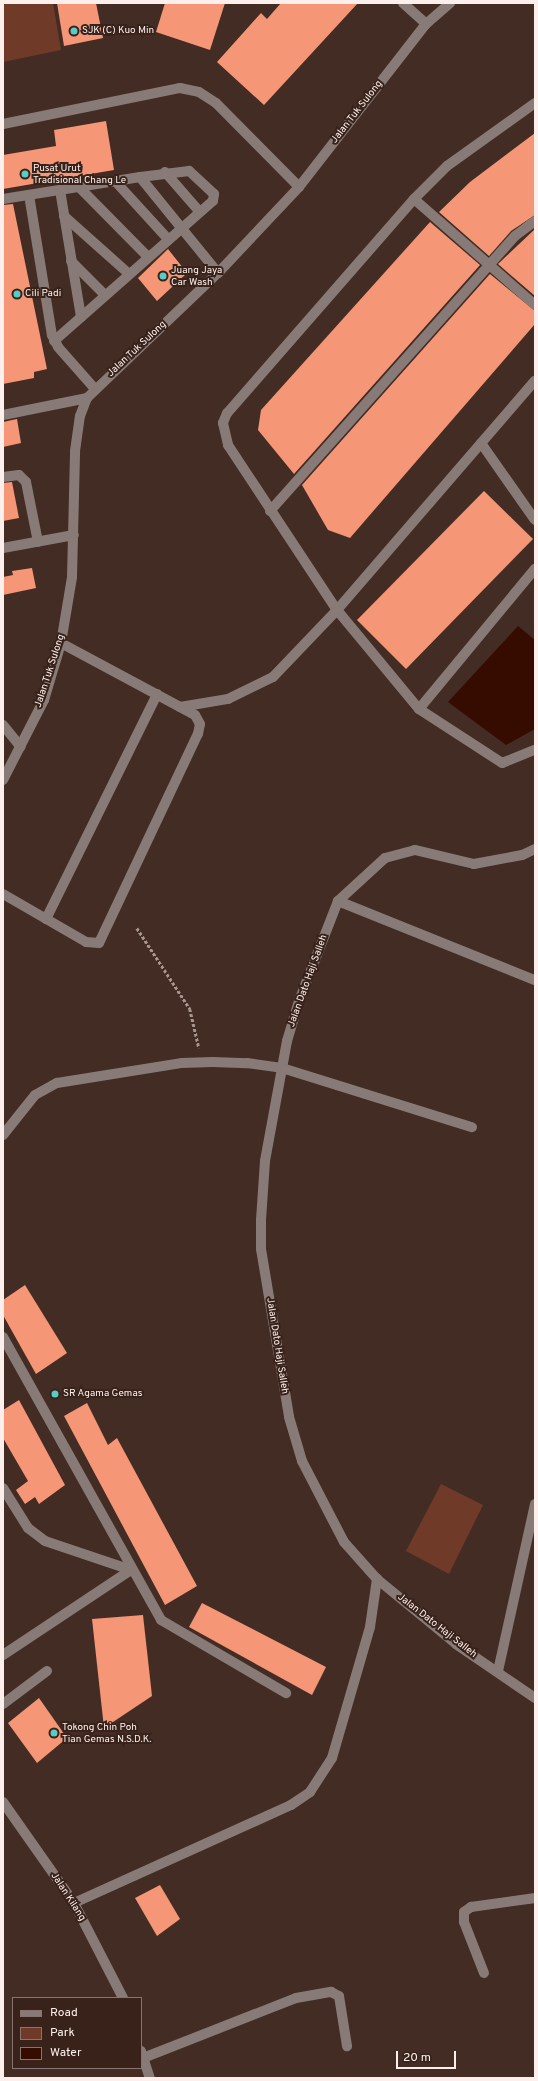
<!DOCTYPE html>
<html>
<head>
<meta charset="utf-8">
<style>
	body { margin:0 }
	#map { position:relative; width:538px; height:2081px; overflow:hidden; background:#432c24; font-family:Overpass,sans-serif }
	div>[style] { position:absolute }
	.green>* { inset:0; background:#703a28 }
	.water>* { inset:0; background:#370c00 }
	.building>* { inset:0; background:#f59677 }
	.path>* { height:2.5px; margin-top:-1.25px; transform-origin:0; background:repeating-linear-gradient(90deg,#a7958f 0 3px,transparent 0 5px) }
	.minor>* { height:10px; margin:-5px; padding:0 5px; transform-origin:5px; border-radius:5px; background:#887b77 }
	.dots>* { width:11px; height:11px; translate:-50% -50%; box-sizing:border-box; border:2px solid #38221a; border-radius:50% }
	span { translate:-50% -50%; white-space:nowrap; text-align:center; line-height:1.15; -webkit-text-stroke:4px #38221a; paint-order:stroke }
	.poi-label { font-size:10px; color:#fdf0ec }
	.left { translate:0 -50%; text-align:left }
	.street-label { font-size:10px; color:#fdf0ec }
	.frame { position:absolute; inset:0; border:4px solid #fdf0ec; pointer-events:none }
	.legend { position:absolute; left:12px; top:1997px; width:130px; height:72px; box-sizing:border-box; background:#38221a; border:1px solid #87746e; margin:0; padding:5px 7px; list-style:none; font-size:12px; color:#fdf0ec }
	.legend li { display:flex; align-items:center; gap:8px; height:20px }
	.legend b { width:20px; border:1px solid #87746e }
	.scale { position:absolute; left:396px; top:2051px; width:60px; height:18px; box-sizing:border-box; border:2px solid #fdf0ec; border-top:0; padding-left:5px; font-size:12px; line-height:14px; white-space:nowrap; color:#fdf0ec; -webkit-text-stroke:3px #38221a; paint-order:stroke }
</style>
</head>
<body>
<div id="map">
	<div class="green">
		<div style="clip-path:polygon(3px 3px,53px 3px,61px 50px,3px 62px)"></div>
		<div style="clip-path:polygon(441px 1484px,483px 1505px,449px 1574px,406px 1551px)"></div>
	</div>
	<div class="water">
		<div style="clip-path:polygon(518px 626px,535px 640px,535px 729px,506px 745px,448px 702px)"></div>
	</div>
	<div class="building">
		<div style="clip-path:polygon(57px 3px,96px 3px,103px 38px,64px 46px)"></div>
		<div style="clip-path:polygon(165px 3px,225px 3px,210px 50px,156px 32px)"></div>
		<div style="clip-path:polygon(281px 3px,358px 3px,264px 105px,217px 62px,261px 13px,267px 19px)"></div>
		<div style="clip-path:polygon(106px 121px,114px 170px,3px 189px,3px 155px,56px 146px,54px 130px)"></div>
		<div style="clip-path:polygon(535px 133px,535px 215px,511px 231px,489px 256px,439px 212px,470px 182px)"></div>
		<div style="clip-path:polygon(13px 204px,47px 369px,34px 372px,34px 378px,3px 384px,3px 205px)"></div>
		<div style="clip-path:polygon(430px 222px,480px 265px,294px 474px,258px 430px,261px 410px)"></div>
		<div style="clip-path:polygon(535px 229px,535px 296px,498px 264px)"></div>
		<div style="clip-path:polygon(168px 249px,187px 273px,157px 301px,138px 278px)"></div>
		<div style="clip-path:polygon(490px 274px,535px 311px,535px 324px,350px 538px,328px 530px,302px 485px)"></div>
		<div style="clip-path:polygon(17px 419px,21px 443px,3px 447px,3px 422px)"></div>
		<div style="clip-path:polygon(12px 482px,19px 518px,3px 521px,3px 483px)"></div>
		<div style="clip-path:polygon(484px 491px,533px 539px,406px 669px,357px 620px)"></div>
		<div style="clip-path:polygon(32px 568px,36px 588px,3px 595px,3px 577px,13px 575px,12px 571px)"></div>
		<div style="clip-path:polygon(25px 1285px,67px 1353px,36px 1374px,3px 1315px,3px 1300px)"></div>
		<div style="clip-path:polygon(19px 1400px,65px 1485px,39px 1504px,35px 1497px,25px 1504px,16px 1490px,28px 1481px,3px 1438px,3px 1410px)"></div>
		<div style="clip-path:polygon(87px 1403px,108px 1445px,117px 1438px,197px 1586px,165px 1605px,64px 1416px)"></div>
		<div style="clip-path:polygon(202px 1603px,326px 1667px,312px 1695px,189px 1627px)"></div>
		<div style="clip-path:polygon(143px 1615px,152px 1696px,104px 1728px,92px 1619px)"></div>
		<div style="clip-path:polygon(39px 1698px,67px 1738px,37px 1763px,8px 1723px)"></div>
		<div style="clip-path:polygon(160px 1885px,180px 1919px,157px 1936px,135px 1898px)"></div>
	</div>
	<div class="path">
		<div style="left:137px;top:928px;width:97px;rotate:56.8deg"></div>
		<div style="left:190px;top:1009px;width:40px;rotate:77deg"></div>
	</div>
	<div class="minor">
		<div style="left:403px;top:3px;width:31px;rotate:42deg"></div>
		<div style="left:535px;top:103px;width:108px;rotate:144.4deg"></div>
		<div style="left:447px;top:166px;width:47px;rotate:135deg"></div>
		<div style="left:414px;top:199px;width:284px;rotate:131.1deg"></div>
		<div style="left:227px;top:413px;width:11px;rotate:112deg"></div>
		<div style="left:223px;top:423px;width:23px;rotate:77deg"></div>
		<div style="left:228px;top:445px;width:198px;rotate:56.6deg"></div>
		<div style="left:337px;top:610px;width:129px;rotate:50.4deg"></div>
		<div style="left:419px;top:709px;width:99px;rotate:33deg"></div>
		<div style="left:502px;top:763px;width:35px;rotate:-22deg"></div>
		<div style="left:3px;top:124px;width:181px;rotate:-11.5deg"></div>
		<div style="left:180px;top:88px;width:19px;rotate:12deg"></div>
		<div style="left:199px;top:92px;width:20px;rotate:33deg"></div>
		<div style="left:216px;top:103px;width:118px;rotate:45.3deg"></div>
		<div style="left:165px;top:172px;width:52px;rotate:48.9deg"></div>
		<div style="left:115px;top:181px;width:79px;rotate:47.6deg"></div>
		<div style="left:79px;top:187px;width:98px;rotate:45.4deg"></div>
		<div style="left:60px;top:190px;width:129px;rotate:80.6deg"></div>
		<div style="left:29px;top:195px;width:142px;rotate:80.7deg"></div>
		<div style="left:52px;top:335px;width:13px;rotate:63deg"></div>
		<div style="left:58px;top:347px;width:56px;rotate:48.6deg"></div>
		<div style="left:3px;top:199px;width:139px;rotate:-9.1deg"></div>
		<div style="left:140px;top:177px;width:124px;rotate:50.9deg"></div>
		<div style="left:414px;top:199px;width:161px;rotate:41.2deg"></div>
		<div style="left:64px;top:216px;width:87px;rotate:41.7deg"></div>
		<div style="left:71px;top:261px;width:48px;rotate:45deg"></div>
		<div style="left:54px;top:341px;width:212px;rotate:-41.4deg"></div>
		<div style="left:213px;top:201px;width:7px;rotate:-82deg"></div>
		<div style="left:214px;top:194px;width:34px;rotate:-137deg"></div>
		<div style="left:189px;top:171px;width:49px;rotate:173deg"></div>
		<div style="left:3px;top:415px;width:86px;rotate:-11.4deg"></div>
		<div style="left:481px;top:443px;width:94px;rotate:55deg"></div>
		<div style="left:3px;top:477px;width:16px;rotate:-7deg"></div>
		<div style="left:19px;top:475px;width:10px;rotate:45deg"></div>
		<div style="left:26px;top:482px;width:61px;rotate:78.7deg"></div>
		<div style="left:270px;top:511px;width:368px;rotate:-48.3deg"></div>
		<div style="left:515px;top:236px;width:25px;rotate:-37deg"></div>
		<div style="left:3px;top:548px;width:72px;rotate:-10.4deg"></div>
		<div style="left:180px;top:707px;width:49px;rotate:-9.5deg"></div>
		<div style="left:228px;top:699px;width:50px;rotate:-26.1deg"></div>
		<div style="left:273px;top:677px;width:93px;rotate:-46.3deg"></div>
		<div style="left:337px;top:610px;width:303px;rotate:-49.2deg"></div>
		<div style="left:419px;top:709px;width:182px;rotate:-50.4deg"></div>
		<div style="left:3px;top:725px;width:28px;rotate:51deg"></div>
		<div style="left:3px;top:780px;width:90px;rotate:-62.9deg"></div>
		<div style="left:44px;top:700px;width:59px;rotate:-73.4deg"></div>
		<div style="left:61px;top:643px;width:67px;rotate:-80.5deg"></div>
		<div style="left:72px;top:577px;width:126px;rotate:-88.6deg"></div>
		<div style="left:75px;top:451px;width:35px;rotate:-82deg"></div>
		<div style="left:80px;top:416px;width:19px;rotate:-69deg"></div>
		<div style="left:87px;top:398px;width:181px;rotate:-43.7deg"></div>
		<div style="left:218px;top:273px;width:118px;rotate:-46.7deg"></div>
		<div style="left:299px;top:187px;width:207px;rotate:-52.1deg"></div>
		<div style="left:426px;top:24px;width:32px;rotate:-41deg"></div>
		<div style="left:535px;top:849px;width:14px;rotate:155deg"></div>
		<div style="left:522px;top:855px;width:49px;rotate:169.4deg"></div>
		<div style="left:474px;top:864px;width:61px;rotate:-166.7deg"></div>
		<div style="left:415px;top:850px;width:31px;rotate:165deg"></div>
		<div style="left:385px;top:858px;width:64px;rotate:137.5deg"></div>
		<div style="left:338px;top:901px;width:107px;rotate:111.3deg"></div>
		<div style="left:299px;top:1001px;width:42px;rotate:106.7deg"></div>
		<div style="left:287px;top:1041px;width:122px;rotate:100.4deg"></div>
		<div style="left:265px;top:1161px;width:59px;rotate:93.9deg"></div>
		<div style="left:261px;top:1220px;width:29px;rotate:90deg"></div>
		<div style="left:261px;top:1249px;width:170px;rotate:80.5deg"></div>
		<div style="left:289px;top:1417px;width:46px;rotate:73.5deg"></div>
		<div style="left:302px;top:1461px;width:91px;rotate:62.6deg"></div>
		<div style="left:344px;top:1542px;width:50px;rotate:48.3deg"></div>
		<div style="left:377px;top:1579px;width:102px;rotate:39.4deg"></div>
		<div style="left:456px;top:1644px;width:96px;rotate:34.4deg"></div>
		<div style="left:3px;top:894px;width:96px;rotate:30deg"></div>
		<div style="left:86px;top:942px;width:13px;rotate:4deg"></div>
		<div style="left:99px;top:943px;width:231px;rotate:-64.7deg"></div>
		<div style="left:198px;top:734px;width:10px;rotate:-79deg"></div>
		<div style="left:200px;top:724px;width:10px;rotate:-119deg"></div>
		<div style="left:195px;top:715px;width:152px;rotate:-151.8deg"></div>
		<div style="left:338px;top:901px;width:212px;rotate:21.9deg"></div>
		<div style="left:46px;top:919px;width:251px;rotate:-63.7deg"></div>
		<div style="left:3px;top:1135px;width:51px;rotate:-51.3deg"></div>
		<div style="left:35px;top:1095px;width:25px;rotate:-29deg"></div>
		<div style="left:57px;top:1083px;width:127px;rotate:-9.1deg"></div>
		<div style="left:182px;top:1063px;width:31px;rotate:-2deg"></div>
		<div style="left:213px;top:1062px;width:34px;rotate:2deg"></div>
		<div style="left:247px;top:1063px;width:35px;rotate:8deg"></div>
		<div style="left:282px;top:1068px;width:199px;rotate:17.3deg"></div>
		<div style="left:3px;top:1337px;width:324px;rotate:60.8deg"></div>
		<div style="left:161px;top:1620px;width:145px;rotate:30.3deg"></div>
		<div style="left:3px;top:1488px;width:47px;rotate:58deg"></div>
		<div style="left:28px;top:1528px;width:21px;rotate:37deg"></div>
		<div style="left:45px;top:1541px;width:91px;rotate:18.6deg"></div>
		<div style="left:3px;top:1655px;width:154px;rotate:-33.6deg"></div>
		<div style="left:498px;top:1671px;width:171px;rotate:-77.5deg"></div>
		<div style="left:3px;top:1704px;width:55px;rotate:-36.9deg"></div>
		<div style="left:3px;top:1802px;width:123px;rotate:54.9deg"></div>
		<div style="left:74px;top:1903px;width:107px;rotate:62.7deg"></div>
		<div style="left:74px;top:1903px;width:238px;rotate:-24.3deg"></div>
		<div style="left:291px;top:1805px;width:23px;rotate:-34deg"></div>
		<div style="left:310px;top:1792px;width:40px;rotate:-57.1deg"></div>
		<div style="left:332px;top:1758px;width:136px;rotate:-73.8deg"></div>
		<div style="left:370px;top:1627px;width:49px;rotate:-81.7deg"></div>
		<div style="left:484px;top:1973px;width:55px;rotate:-111.4deg"></div>
		<div style="left:464px;top:1922px;width:10px;rotate:-90deg"></div>
		<div style="left:464px;top:1912px;width:9px;rotate:-36deg"></div>
		<div style="left:471px;top:1907px;width:65px;rotate:-8deg"></div>
		<div style="left:141px;top:2051px;width:28px;rotate:72deg"></div>
		<div style="left:143px;top:2058px;width:164px;rotate:-21.4deg"></div>
		<div style="left:296px;top:1998px;width:36px;rotate:-10deg"></div>
		<div style="left:331px;top:1992px;width:9px;rotate:27deg"></div>
		<div style="left:339px;top:1996px;width:51px;rotate:80.9deg"></div>
	</div>
	<div class="dots">
		<div style="left:74px;top:31px;background:#55cec5"></div>
		<div style="left:25px;top:174px;background:#55cec5"></div>
		<div style="left:163px;top:276px;background:#55cec5"></div>
		<div style="left:17px;top:294px;background:#55cec5"></div>
		<div style="left:55px;top:1394px;background:#55cec5"></div>
		<div style="left:54px;top:1733px;background:#55cec5"></div>
	</div>
	<div class="poi-label">
		<span class="left" style="left:82px;top:31px">SJK (C) Kuo Min</span>
		<span class="left" style="left:33px;top:174px">Pusat Urut<br>Tradisional Chang Le</span>
		<span class="left" style="left:171px;top:276px">Juang Jaya<br>Car Wash</span>
		<span class="left" style="left:25px;top:294px">Cili Padi</span>
		<span class="left" style="left:63px;top:1394px">SR Agama Gemas</span>
		<span class="left" style="left:62px;top:1733px">Tokong Chin Poh<br>Tian Gemas N.S.D.K.</span>
	</div>
	<div class="street-label">
		<span style="left:357px;top:112px;rotate:-52deg">Jalan Tuk Sulong</span>
		<span style="left:137px;top:349px;rotate:-43deg">Jalan Tuk Sulong</span>
		<span style="left:50px;top:671px;rotate:-72deg">Jalan Tuk Sulong</span>
		<span style="left:308px;top:981px;rotate:-70deg">Jalan Dato Haji Salleh</span>
		<span style="left:277px;top:1346px;rotate:81deg">Jalan Dato Haji Salleh</span>
		<span style="left:437px;top:1626px;rotate:38deg">Jalan Dato Haji Salleh</span>
		<span style="left:68px;top:1897px;rotate:57deg">Jalan Kilang</span>
	</div>
	<div class="frame"></div>
	<ul class="legend">
	<li><b style="height:5px;background:#887b77"></b>Road</li>
	<li><b style="height:11px;background:#703a28"></b>Park</li>
	<li><b style="height:11px;background:#370c00"></b>Water</li>
	</ul>
	<div class="scale">20 m</div>
</div>
</body>
</html>
